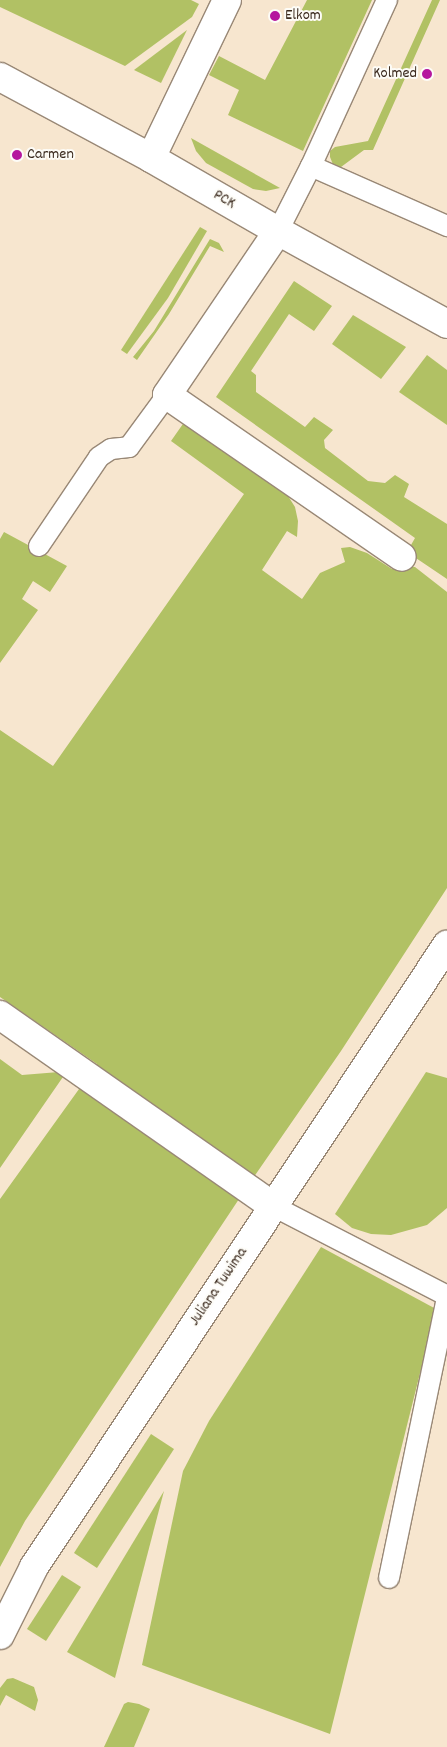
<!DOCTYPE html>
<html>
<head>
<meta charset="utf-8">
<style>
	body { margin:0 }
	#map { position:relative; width:447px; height:1747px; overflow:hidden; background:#f7e6cf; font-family:Dekko,sans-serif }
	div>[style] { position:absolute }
	.green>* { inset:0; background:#b1c164 }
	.roads { filter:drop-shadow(1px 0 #998876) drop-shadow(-1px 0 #998876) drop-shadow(0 1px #998876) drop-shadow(0 -1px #998876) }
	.lane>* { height:20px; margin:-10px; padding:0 10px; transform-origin:10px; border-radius:10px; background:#fff }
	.street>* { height:28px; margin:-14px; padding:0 14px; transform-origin:14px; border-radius:14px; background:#fff }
	.dots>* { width:14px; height:14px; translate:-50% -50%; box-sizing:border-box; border:2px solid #fdfcf7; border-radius:50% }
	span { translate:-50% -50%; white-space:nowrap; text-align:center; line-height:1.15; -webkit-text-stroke:4px #fdfcf7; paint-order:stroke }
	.poi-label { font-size:16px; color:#3b2a1e }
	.left { translate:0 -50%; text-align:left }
	.right { translate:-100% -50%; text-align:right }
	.street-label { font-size:16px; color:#3b2a1e }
</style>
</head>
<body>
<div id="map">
	<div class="green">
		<div style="clip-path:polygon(0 0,191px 0,199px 4px,192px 17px,125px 66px,0 7px)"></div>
		<div style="clip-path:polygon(307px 0,372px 0,303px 151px,228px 115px,239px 90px,209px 75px,219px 56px,265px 80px)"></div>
		<div style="clip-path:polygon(432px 0,440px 0,373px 150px,364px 150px,341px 167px,334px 167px,330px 157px,330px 151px,335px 147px,368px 141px)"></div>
		<div style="clip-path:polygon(187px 30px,161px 83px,134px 70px)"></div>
		<div style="clip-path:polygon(191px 138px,280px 188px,266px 191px,253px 189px,206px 163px,196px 151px)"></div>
		<div style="clip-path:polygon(200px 227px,207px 231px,168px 298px,127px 354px,121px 350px)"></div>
		<div style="clip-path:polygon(210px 239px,219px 243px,224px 252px,210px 246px,169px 314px,137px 360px,133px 357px,154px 331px)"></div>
		<div style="clip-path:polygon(294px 281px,332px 306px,314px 331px,289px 314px,251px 371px,256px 375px,256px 392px,305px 427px,314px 417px,333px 430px,324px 440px,325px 448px,368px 481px,385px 483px,395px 475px,409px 484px,404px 497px,447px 524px,447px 579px,407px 552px,415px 538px,216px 397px)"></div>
		<div style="clip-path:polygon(353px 315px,406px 347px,381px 379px,332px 344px)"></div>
		<div style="clip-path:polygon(427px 355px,447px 370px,447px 425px,399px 392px)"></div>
		<div style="clip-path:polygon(185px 421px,288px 496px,295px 507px,298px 521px,297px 537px,287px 531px,262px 570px,302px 599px,320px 573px,345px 562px,341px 548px,350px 547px,367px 553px,392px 569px,397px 566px,415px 567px,447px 592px,447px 888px,341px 1051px,247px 1187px,25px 1521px,0 1567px,0 1199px,97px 1064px,0 997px,0 730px,53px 766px,244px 494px,171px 441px)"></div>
		<div style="clip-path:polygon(4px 532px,67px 566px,50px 592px,33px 581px,22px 599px,38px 610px,0 663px,0 539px)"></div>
		<div style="clip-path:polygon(0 1059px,22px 1075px,59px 1072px,65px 1074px,0 1168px)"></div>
		<div style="clip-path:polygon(426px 1072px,447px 1078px,447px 1208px,427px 1225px,391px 1235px,371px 1234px,352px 1228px,335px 1214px)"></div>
		<div style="clip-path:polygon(321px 1247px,436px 1309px,330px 1734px,142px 1665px,183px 1471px,209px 1421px)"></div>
		<div style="clip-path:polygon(151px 1434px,174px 1449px,97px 1568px,74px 1553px)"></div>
		<div style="clip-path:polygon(164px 1491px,115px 1678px,67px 1652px)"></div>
		<div style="clip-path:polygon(62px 1575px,81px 1587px,46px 1641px,27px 1629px)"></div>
		<div style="clip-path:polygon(13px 1678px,34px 1687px,38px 1700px,35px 1711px,6px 1695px,0 1706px,0 1688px,7px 1679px)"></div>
		<div style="clip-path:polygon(128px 1702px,139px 1704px,150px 1709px,134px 1747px,104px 1747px,124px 1704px)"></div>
	</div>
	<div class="roads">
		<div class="lane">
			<div style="left:311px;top:166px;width:149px;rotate:23.8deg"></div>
			<div style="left:278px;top:231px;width:73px;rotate:-63.1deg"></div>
			<div style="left:311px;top:166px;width:183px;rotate:-65.4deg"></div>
			<div style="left:39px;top:546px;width:107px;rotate:-56deg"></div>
			<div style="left:99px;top:457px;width:14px;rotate:-34deg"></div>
			<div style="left:111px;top:449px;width:18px;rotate:-6deg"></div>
			<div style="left:129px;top:447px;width:64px;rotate:-53.8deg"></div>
			<div style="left:273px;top:1206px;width:196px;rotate:27.3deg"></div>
			<div style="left:389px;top:1578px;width:285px;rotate:-78.3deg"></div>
		</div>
		<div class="street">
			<div style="left:0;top:77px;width:171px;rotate:28.2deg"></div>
			<div style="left:151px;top:158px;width:146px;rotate:29.9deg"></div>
			<div style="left:278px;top:231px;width:193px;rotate:28.8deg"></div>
			<div style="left:151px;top:158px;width:175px;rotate:-64.3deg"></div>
			<div style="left:278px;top:231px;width:198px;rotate:124.1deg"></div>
			<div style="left:167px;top:395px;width:285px;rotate:34.6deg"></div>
			<div style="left:0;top:1015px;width:333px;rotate:35deg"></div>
			<div style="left:0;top:1635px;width:76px;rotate:-63.4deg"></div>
			<div style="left:34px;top:1567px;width:747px;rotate:-56.42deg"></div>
		</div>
	</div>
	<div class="dots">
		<div style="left:275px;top:16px;background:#b5179e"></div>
		<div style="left:427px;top:74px;background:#b5179e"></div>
		<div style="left:17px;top:155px;background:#b5179e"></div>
	</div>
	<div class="poi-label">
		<span class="left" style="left:285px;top:16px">Elkom</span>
		<span class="right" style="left:417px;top:74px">Kolmed</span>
		<span class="left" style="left:27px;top:155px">Carmen</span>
	</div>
	<div class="street-label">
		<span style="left:224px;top:200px;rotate:30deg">PCK</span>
		<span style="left:219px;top:1287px;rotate:-56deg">Juliana Tuwima</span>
	</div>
</div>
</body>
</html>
